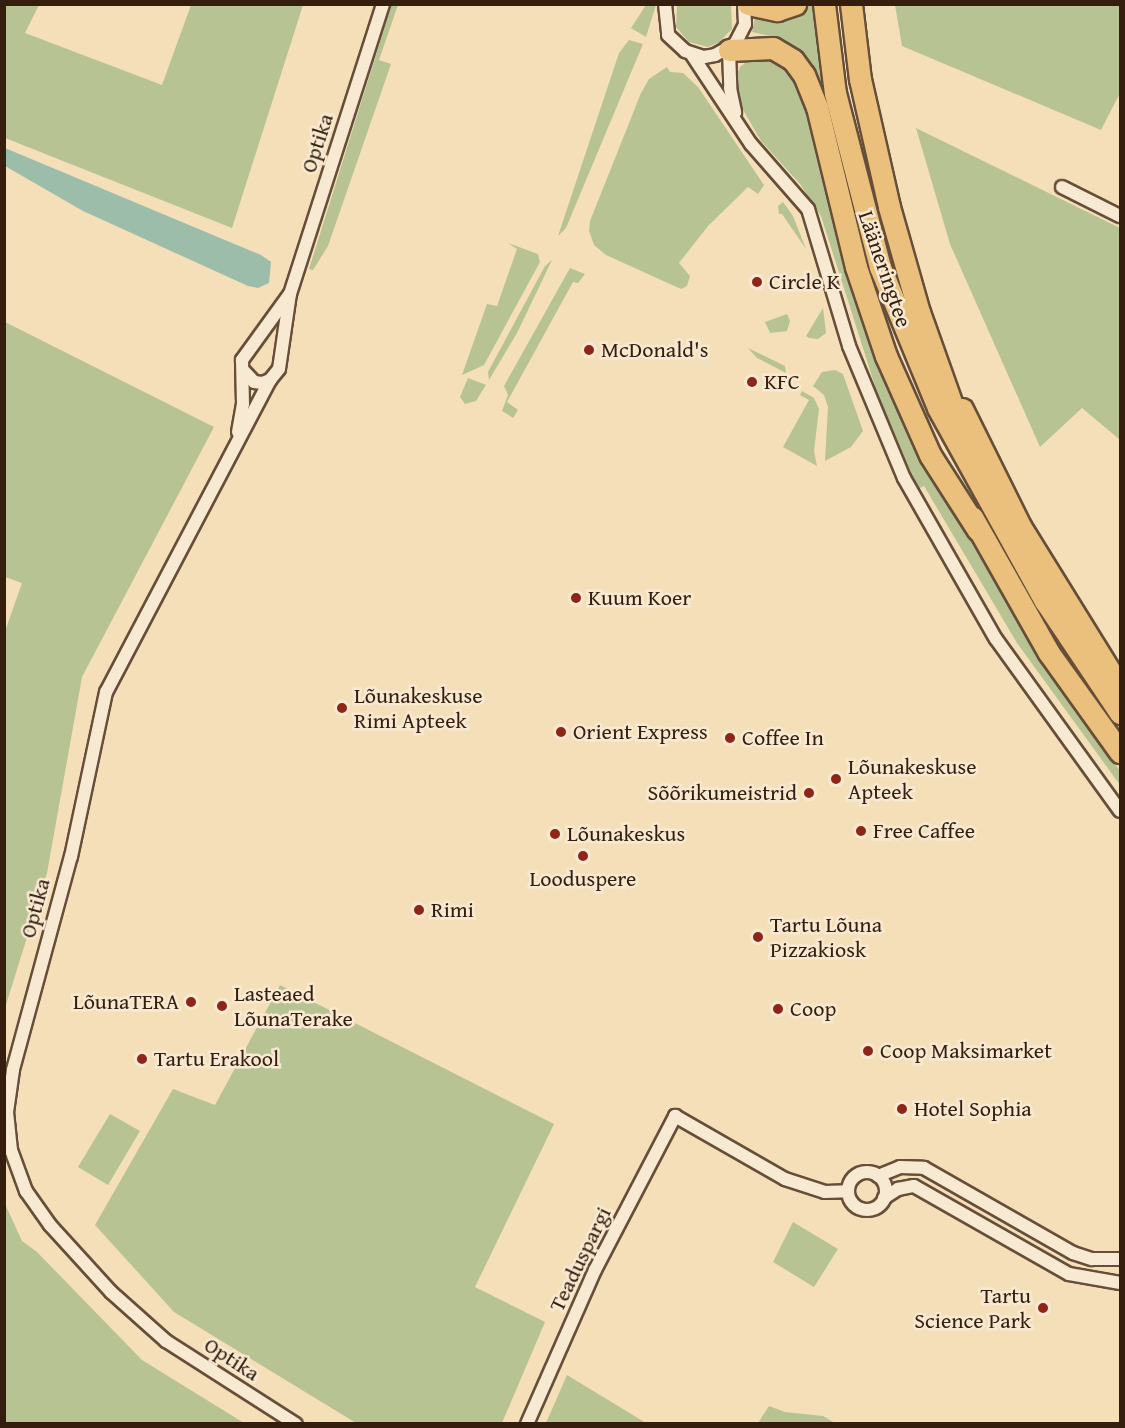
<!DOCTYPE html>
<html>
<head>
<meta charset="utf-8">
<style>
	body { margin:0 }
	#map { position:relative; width:1125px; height:1428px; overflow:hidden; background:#f5dfb9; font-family:"Gentium Book Plus",serif }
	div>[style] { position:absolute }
	.green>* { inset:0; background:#b7c393 }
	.water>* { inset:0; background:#9dbdab }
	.roads { filter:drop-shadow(2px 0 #664e39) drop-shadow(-2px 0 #664e39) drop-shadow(0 2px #664e39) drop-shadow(0 -2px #664e39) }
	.street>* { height:12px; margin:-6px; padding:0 6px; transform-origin:6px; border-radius:6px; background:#f8ead2 }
	.street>.ring { margin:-6px; padding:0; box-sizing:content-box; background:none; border:12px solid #f8ead2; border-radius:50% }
	.highway>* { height:21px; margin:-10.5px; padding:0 10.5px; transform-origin:10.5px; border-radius:10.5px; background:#eac07c }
	.dots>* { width:16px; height:16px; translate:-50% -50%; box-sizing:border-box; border:3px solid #f8ead2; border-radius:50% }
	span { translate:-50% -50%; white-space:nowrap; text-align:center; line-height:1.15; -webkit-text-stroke:5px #f8ead2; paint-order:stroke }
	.street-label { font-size:22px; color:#361e0e }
	.poi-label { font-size:22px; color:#361e0e }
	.left { translate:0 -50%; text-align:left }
	.right { translate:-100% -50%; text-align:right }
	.frame { position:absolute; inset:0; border:6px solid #361e0e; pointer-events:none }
</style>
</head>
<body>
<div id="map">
	<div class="green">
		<div style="clip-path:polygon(392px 4px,398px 5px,379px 60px,391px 64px,328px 246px,313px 270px,309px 269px)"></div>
		<div style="clip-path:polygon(4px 5px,39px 5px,25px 33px,162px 85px,191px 5px,303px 5px,232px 228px,5px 138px)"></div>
		<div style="clip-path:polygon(646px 5px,656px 5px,646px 37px,631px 28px)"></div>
		<div style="clip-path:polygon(677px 5px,731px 5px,732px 29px,718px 43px,708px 47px,689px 42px,676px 27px)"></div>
		<div style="clip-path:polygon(810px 5px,813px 5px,834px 126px,862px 244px,898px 360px,881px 323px,805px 59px,783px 39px,752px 32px,755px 16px,789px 17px)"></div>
		<div style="clip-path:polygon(895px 5px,1120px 5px,1120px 93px,1101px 130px,902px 46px)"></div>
		<div style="clip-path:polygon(629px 40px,643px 44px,566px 228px,558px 236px,619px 53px)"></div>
		<div style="clip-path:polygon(767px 58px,796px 76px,944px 494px,1120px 771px,1120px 785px,1017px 643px,924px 486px,918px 489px,876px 389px,821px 216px,800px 184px,761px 141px,738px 101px,735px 80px,740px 67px,750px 59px)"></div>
		<div style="clip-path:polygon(667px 67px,670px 72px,683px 73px,698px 87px,764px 185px,758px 194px,748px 187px,708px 226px,679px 263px,690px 276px,687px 286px,681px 289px,606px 255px,594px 245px,589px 231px,590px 221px,641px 93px,649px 79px)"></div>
		<div style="clip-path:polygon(916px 128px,1120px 228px,1120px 440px,1082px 408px,1040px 447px,950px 244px)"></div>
		<div style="clip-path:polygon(783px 202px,793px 216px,806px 249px,782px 214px,779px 214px,778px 206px)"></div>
		<div style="clip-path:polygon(508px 243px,538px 254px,540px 262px,484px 365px,462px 375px,487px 304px,497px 306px,517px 249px)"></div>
		<div style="clip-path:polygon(552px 260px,517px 333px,489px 380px,488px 372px,545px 266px)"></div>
		<div style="clip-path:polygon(570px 268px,585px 274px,578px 283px,573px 282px,507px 402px,518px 410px,513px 418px,502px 411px,508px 395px,504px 386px)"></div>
		<div style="clip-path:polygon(823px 308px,826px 333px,818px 339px,809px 338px,806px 336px)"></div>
		<div style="clip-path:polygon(787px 314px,790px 321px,787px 331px,770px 333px,765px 322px)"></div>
		<div style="clip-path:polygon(5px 322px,214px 427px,82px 677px,47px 873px,5px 1008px,4px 634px,22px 583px,5px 577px)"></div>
		<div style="clip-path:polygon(748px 348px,785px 366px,786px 373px,757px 358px)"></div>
		<div style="clip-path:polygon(835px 370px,843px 374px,863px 431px,851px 447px,825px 461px,828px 407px,824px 395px,813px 386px,822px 372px)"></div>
		<div style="clip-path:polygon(468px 378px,486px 385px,476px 401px,465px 404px,460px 397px)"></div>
		<div style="clip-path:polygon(802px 391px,814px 398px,819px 409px,814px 451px,817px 466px,783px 447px,809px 400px,800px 395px)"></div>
		<div style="clip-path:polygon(280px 985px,554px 1124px,475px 1287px,545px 1322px,502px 1423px,356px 1423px,174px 1312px,95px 1225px,173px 1089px,215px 1105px)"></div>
		<div style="clip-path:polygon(110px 1114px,140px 1131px,108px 1185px,78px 1167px)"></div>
		<div style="clip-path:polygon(5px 1204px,22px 1241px,37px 1252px,142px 1360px,244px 1423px,5px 1423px)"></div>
		<div style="clip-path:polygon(793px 1222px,838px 1249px,814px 1287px,773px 1262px)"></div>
		<div style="clip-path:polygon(567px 1375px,646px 1423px,546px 1423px)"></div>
		<div style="clip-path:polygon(769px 1406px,785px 1412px,823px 1416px,835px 1423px,758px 1423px)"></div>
	</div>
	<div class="water">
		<div style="clip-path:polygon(5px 148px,261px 255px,271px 262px,269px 283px,258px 288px,248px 286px,83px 211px,5px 166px)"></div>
	</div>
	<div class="roads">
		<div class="street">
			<div style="left:665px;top:4px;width:31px;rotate:84deg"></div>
			<div style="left:668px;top:35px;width:23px;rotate:43deg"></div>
			<div style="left:685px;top:51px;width:20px;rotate:18deg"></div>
			<div style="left:704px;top:57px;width:11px;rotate:-10deg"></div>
			<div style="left:715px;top:55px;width:23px;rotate:-29deg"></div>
			<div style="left:735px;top:44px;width:22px;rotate:-63deg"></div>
			<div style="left:745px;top:24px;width:20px;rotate:-93deg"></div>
			<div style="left:729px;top:50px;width:38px;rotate:88deg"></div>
			<div style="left:730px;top:88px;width:25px;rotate:78deg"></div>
			<div style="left:692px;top:55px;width:107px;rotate:56.5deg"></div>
			<div style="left:751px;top:144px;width:86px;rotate:48.8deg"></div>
			<div style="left:808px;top:209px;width:143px;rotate:73.3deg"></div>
			<div style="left:849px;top:346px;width:143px;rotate:67.4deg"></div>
			<div style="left:904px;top:478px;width:185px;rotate:60.3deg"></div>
			<div style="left:996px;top:639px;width:212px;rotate:54.2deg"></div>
			<div style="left:1062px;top:187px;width:65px;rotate:26.6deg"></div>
			<div style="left:243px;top:370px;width:16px;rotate:47deg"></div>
			<div style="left:254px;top:382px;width:8px;rotate:7deg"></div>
			<div style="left:262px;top:383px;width:9px;rotate:-21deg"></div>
			<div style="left:270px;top:380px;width:14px;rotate:-51deg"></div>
			<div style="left:279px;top:369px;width:76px;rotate:-81.7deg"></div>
			<div style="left:290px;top:294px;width:305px;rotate:-72.2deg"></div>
			<div style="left:270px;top:380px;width:352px;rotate:117.7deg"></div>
			<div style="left:106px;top:692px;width:168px;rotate:102deg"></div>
			<div style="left:71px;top:856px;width:222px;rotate:105.2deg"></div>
			<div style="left:13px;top:1070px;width:42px;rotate:98.1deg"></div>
			<div style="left:7px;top:1112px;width:38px;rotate:84deg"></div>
			<div style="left:11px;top:1150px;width:44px;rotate:69.9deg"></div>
			<div style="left:26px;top:1191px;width:42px;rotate:54.8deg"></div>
			<div style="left:50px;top:1225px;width:91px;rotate:47.7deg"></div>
			<div style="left:111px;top:1292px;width:74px;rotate:41.7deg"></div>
			<div style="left:166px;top:1341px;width:154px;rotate:32.6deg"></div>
			<div style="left:238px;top:432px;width:28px;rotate:-80deg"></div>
			<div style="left:243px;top:404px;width:44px;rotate:-91.3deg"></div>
			<div style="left:242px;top:360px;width:80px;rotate:-54.1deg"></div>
			<div class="ring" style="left:848px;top:1172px;width:26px;height:26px"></div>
			<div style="left:878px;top:1176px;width:24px;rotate:-22deg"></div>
			<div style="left:900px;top:1167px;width:24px;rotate:2deg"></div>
			<div style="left:924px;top:1168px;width:172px;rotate:29.7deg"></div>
			<div style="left:1073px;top:1253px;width:20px;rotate:18deg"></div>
			<div style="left:1092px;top:1259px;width:28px"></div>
			<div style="left:884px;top:1198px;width:17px;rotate:-33deg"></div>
			<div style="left:898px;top:1189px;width:16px;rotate:-11deg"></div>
			<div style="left:914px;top:1186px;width:178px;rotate:29.6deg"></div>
			<div style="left:1069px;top:1274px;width:52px;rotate:10deg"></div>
			<div style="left:527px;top:1424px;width:168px;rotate:-66.2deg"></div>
			<div style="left:595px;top:1270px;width:174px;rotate:-62.5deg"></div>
			<div style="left:675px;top:1116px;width:127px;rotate:29.8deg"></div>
			<div style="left:785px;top:1179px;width:42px;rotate:18deg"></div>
			<div style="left:825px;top:1192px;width:23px;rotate:-2deg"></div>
		</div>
		<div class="highway">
			<div style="left:748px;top:4px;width:30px;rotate:12deg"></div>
			<div style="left:777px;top:10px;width:19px;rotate:-18deg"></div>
			<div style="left:824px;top:4px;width:90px;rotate:83deg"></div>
			<div style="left:835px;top:93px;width:180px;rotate:75.5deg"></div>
			<div style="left:880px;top:267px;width:152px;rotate:67.6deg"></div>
			<div style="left:938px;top:408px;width:221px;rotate:61deg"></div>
			<div style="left:1045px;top:601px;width:135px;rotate:56.2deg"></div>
			<div style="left:851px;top:4px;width:76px;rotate:83.2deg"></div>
			<div style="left:860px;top:79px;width:131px;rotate:77.2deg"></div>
			<div style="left:889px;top:207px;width:109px;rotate:74.1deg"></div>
			<div style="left:919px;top:312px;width:122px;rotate:70.4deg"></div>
			<div style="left:729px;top:50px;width:44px;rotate:-2.6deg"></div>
			<div style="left:773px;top:48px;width:23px;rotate:31deg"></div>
			<div style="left:793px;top:60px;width:19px;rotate:54deg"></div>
			<div style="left:804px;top:75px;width:35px;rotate:68deg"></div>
			<div style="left:817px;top:107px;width:165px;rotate:76.3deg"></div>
			<div style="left:856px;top:267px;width:94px;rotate:71.4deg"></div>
			<div style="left:886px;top:356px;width:108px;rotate:66deg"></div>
			<div style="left:930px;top:455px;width:89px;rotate:57.4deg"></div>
			<div style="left:962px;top:409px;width:131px;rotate:63.6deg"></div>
			<div style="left:1020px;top:526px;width:190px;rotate:58.2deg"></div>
			<div style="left:972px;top:517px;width:156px;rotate:60.5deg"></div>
			<div style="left:1049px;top:653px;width:122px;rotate:54.4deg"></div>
		</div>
	</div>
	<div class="dots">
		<div style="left:757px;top:282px;background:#8f2418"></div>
		<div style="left:589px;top:350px;background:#8f2418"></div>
		<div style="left:752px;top:382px;background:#8f2418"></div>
		<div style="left:576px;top:598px;background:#8f2418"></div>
		<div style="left:342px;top:708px;background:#8f2418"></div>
		<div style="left:561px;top:732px;background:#8f2418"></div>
		<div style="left:730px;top:738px;background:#8f2418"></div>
		<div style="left:836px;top:779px;background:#8f2418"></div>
		<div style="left:809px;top:793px;background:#8f2418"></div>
		<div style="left:861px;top:831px;background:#8f2418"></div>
		<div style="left:555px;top:834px;background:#8f2418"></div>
		<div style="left:583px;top:856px;background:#8f2418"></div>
		<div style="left:419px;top:910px;background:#8f2418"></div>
		<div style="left:758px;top:937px;background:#8f2418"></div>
		<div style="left:191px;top:1002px;background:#8f2418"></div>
		<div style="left:222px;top:1006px;background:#8f2418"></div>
		<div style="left:778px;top:1009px;background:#8f2418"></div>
		<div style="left:868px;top:1051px;background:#8f2418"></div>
		<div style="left:142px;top:1059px;background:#8f2418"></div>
		<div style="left:902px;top:1109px;background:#8f2418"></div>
		<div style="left:1043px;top:1308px;background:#8f2418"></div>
	</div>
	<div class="street-label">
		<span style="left:317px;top:143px;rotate:-72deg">Optika</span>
		<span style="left:885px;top:269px;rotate:71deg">Lääneringtee</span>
		<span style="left:35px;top:908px;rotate:-75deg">Optika</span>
		<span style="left:580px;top:1259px;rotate:-64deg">Teaduspargi</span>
		<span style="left:232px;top:1359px;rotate:33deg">Optika</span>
	</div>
	<div class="poi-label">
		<span class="left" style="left:769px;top:282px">Circle K</span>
		<span class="left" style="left:601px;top:350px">McDonald's</span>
		<span class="left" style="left:764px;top:382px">KFC</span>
		<span class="left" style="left:588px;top:598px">Kuum Koer</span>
		<span class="left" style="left:354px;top:708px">Lõunakeskuse<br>Rimi Apteek</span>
		<span class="left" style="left:573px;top:732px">Orient Express</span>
		<span class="left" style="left:742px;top:738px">Coffee In</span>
		<span class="left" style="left:848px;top:779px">Lõunakeskuse<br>Apteek</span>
		<span class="right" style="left:797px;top:793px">Sõõrikumeistrid</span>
		<span class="left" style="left:873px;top:831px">Free Caffee</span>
		<span class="left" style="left:567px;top:834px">Lõunakeskus</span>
		<span style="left:583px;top:879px">Looduspere</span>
		<span class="left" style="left:431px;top:910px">Rimi</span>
		<span class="left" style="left:770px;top:937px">Tartu Lõuna<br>Pizzakiosk</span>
		<span class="left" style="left:234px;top:1006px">Lasteaed<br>LõunaTerake</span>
		<span class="right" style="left:179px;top:1002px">LõunaTERA</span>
		<span class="left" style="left:790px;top:1009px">Coop</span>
		<span class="left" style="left:880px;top:1051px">Coop Maksimarket</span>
		<span class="left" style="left:154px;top:1059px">Tartu Erakool</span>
		<span class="left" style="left:914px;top:1109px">Hotel Sophia</span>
		<span class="right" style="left:1031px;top:1308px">Tartu<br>Science Park</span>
	</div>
	<div class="frame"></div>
</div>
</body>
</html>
